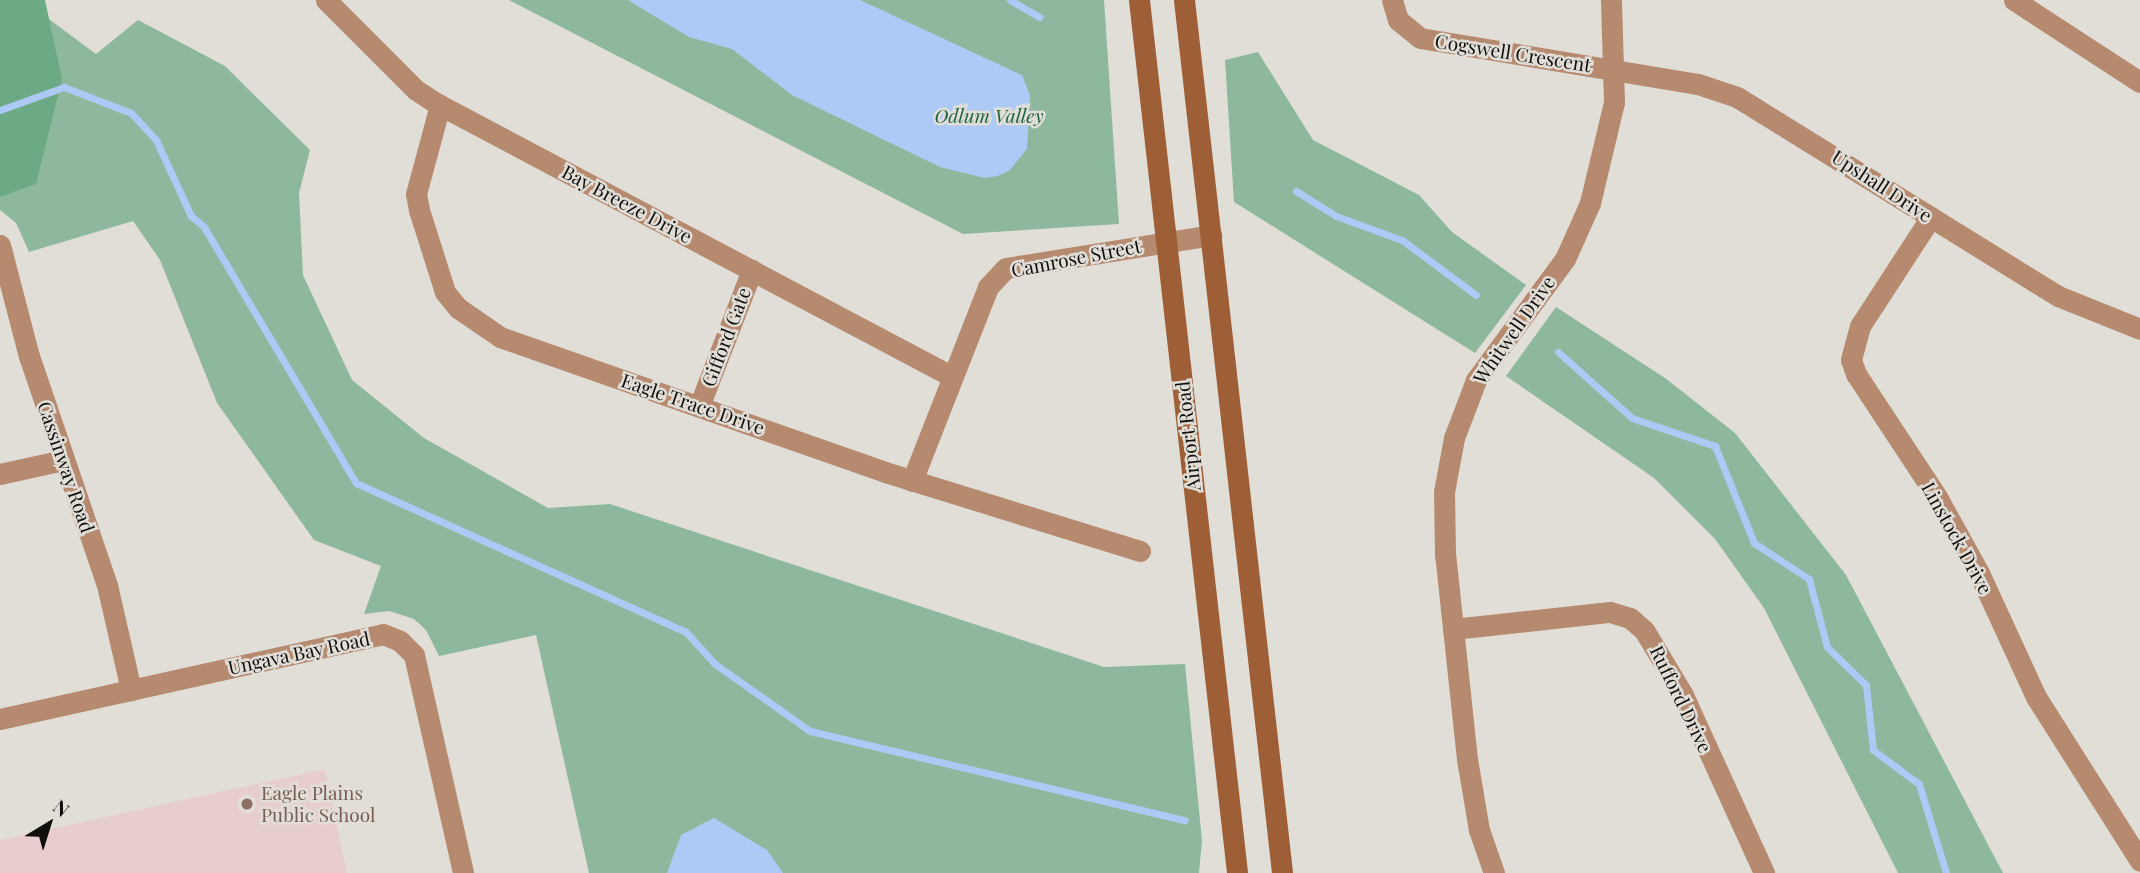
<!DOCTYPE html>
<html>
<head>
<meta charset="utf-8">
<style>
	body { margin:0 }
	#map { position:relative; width:2140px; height:873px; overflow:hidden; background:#e1ded8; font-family:"Playfair Display",serif }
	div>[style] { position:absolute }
	.education>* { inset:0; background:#e8cdcf }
	.green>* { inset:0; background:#8eb89e }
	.forest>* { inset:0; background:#6baa85 }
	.water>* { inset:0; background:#accaf5 }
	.stream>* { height:7px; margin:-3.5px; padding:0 3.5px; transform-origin:3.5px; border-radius:3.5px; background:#accaf5 }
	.street>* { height:21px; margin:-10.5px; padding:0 10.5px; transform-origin:10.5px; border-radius:10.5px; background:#b68a6f }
	.secondary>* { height:21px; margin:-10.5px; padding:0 10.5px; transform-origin:10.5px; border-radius:10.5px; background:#9e5f36 }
	.dots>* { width:19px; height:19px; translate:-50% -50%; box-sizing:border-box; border:4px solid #e1ded8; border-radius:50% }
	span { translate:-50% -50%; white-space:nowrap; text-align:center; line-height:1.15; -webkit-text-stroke:5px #e1ded8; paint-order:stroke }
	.street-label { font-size:19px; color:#100f0c }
	.park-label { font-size:19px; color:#1c6541; font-style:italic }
	.education-label { font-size:19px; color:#785e54 }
	.left { translate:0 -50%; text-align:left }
	.north { position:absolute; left:14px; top:789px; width:70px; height:70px; -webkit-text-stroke:5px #e1ded8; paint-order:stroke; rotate:38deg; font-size:19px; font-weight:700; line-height:28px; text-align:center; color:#100f0c }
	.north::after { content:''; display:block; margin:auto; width:24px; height:32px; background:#100f0c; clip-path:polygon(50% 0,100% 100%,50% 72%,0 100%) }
</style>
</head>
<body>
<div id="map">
	<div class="education">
		<div style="clip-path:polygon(325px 769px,347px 873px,0 873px,0 840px)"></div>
	</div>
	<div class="green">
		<div style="clip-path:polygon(0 0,34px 8px,96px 54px,138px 20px,225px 66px,310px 150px,299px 193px,303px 275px,352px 380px,424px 438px,548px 508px,610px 504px,1104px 667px,1185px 664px,1202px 841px,1199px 873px,589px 873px,536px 635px,439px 656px,426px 630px,414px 619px,389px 611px,364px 614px,381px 566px,314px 540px,217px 403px,160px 260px,133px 221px,29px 252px,16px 223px,0 210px)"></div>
		<div style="clip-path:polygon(509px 0,1104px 0,1119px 224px,963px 234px)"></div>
		<div style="clip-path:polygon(1258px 52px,1313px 140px,1419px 195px,1452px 232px,1526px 285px,1475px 353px,1234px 202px,1225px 60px)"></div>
		<div style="clip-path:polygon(1556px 307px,1665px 378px,1735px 433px,1846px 575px,2003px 873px,1898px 873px,1764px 608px,1715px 539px,1654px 478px,1506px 376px)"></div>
	</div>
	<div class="forest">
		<div style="clip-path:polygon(0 0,45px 0,62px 79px,36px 184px,0 197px)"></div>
	</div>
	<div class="water">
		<div style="clip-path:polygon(628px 0,860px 0,1022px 75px,1030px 95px,1027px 149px,1010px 170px,998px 176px,985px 178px,940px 167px,792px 95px,732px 49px,689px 37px)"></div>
		<div style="clip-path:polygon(714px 818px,767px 850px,783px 873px,667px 873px,681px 835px)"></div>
	</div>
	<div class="stream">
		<div style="left:1010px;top:0;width:34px;rotate:30deg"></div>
		<div style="left:0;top:110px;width:68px;rotate:-19.8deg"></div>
		<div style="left:64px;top:87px;width:72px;rotate:21.2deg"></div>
		<div style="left:131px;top:113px;width:37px;rotate:47deg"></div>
		<div style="left:156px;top:140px;width:84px;rotate:65.3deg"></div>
		<div style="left:191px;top:216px;width:17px;rotate:40deg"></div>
		<div style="left:204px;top:227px;width:298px;rotate:59.3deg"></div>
		<div style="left:356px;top:483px;width:362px;rotate:24.3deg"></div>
		<div style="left:686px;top:632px;width:43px;rotate:47.8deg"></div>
		<div style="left:715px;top:664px;width:116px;rotate:35.2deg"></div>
		<div style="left:810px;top:731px;width:385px;rotate:13.4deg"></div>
		<div style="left:1296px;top:191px;width:47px;rotate:32deg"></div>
		<div style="left:1336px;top:216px;width:70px;rotate:20deg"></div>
		<div style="left:1402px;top:240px;width:92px;rotate:36.6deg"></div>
		<div style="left:1558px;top:352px;width:99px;rotate:41.7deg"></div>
		<div style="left:1632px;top:418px;width:88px;rotate:18.6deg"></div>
		<div style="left:1715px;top:446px;width:105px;rotate:68.1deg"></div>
		<div style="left:1754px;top:543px;width:66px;rotate:33.2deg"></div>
		<div style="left:1809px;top:579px;width:70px;rotate:75.2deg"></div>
		<div style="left:1827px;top:647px;width:54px;rotate:44.3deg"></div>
		<div style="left:1866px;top:685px;width:65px;rotate:83.9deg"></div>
		<div style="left:1873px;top:750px;width:57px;rotate:36.5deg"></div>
		<div style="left:1919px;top:784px;width:93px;rotate:73.1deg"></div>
	</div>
	<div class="street">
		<div style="left:326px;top:0;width:127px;rotate:45deg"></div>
		<div style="left:416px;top:90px;width:24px;rotate:33deg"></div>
		<div style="left:436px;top:103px;width:583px;rotate:27.93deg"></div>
		<div style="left:1392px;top:0;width:21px;rotate:73deg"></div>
		<div style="left:1398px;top:20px;width:28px;rotate:39deg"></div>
		<div style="left:1420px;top:38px;width:282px;rotate:9.4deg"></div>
		<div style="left:1698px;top:84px;width:41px;rotate:18.4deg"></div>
		<div style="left:1737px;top:97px;width:378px;rotate:31.8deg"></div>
		<div style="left:2058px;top:296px;width:88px;rotate:21.9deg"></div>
		<div style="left:2014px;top:0;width:150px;rotate:33.1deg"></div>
		<div style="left:440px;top:105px;width:92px;rotate:105.1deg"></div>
		<div style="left:416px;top:194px;width:16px;rotate:79deg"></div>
		<div style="left:419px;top:210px;width:86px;rotate:72.4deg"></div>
		<div style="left:445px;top:292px;width:21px;rotate:51deg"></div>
		<div style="left:458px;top:308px;width:51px;rotate:34.6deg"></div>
		<div style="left:500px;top:337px;width:408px;rotate:19.3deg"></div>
		<div style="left:885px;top:472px;width:267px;rotate:17.2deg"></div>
		<div style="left:1931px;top:217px;width:130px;rotate:123.1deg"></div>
		<div style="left:1860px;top:326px;width:35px;rotate:105deg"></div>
		<div style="left:1851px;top:360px;width:15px;rotate:70deg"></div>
		<div style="left:1856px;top:374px;width:147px;rotate:56.6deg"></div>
		<div style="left:1937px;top:497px;width:87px;rotate:61.1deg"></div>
		<div style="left:1979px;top:573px;width:136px;rotate:65.3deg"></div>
		<div style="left:2036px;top:697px;width:194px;rotate:57.6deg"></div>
		<div style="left:0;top:245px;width:115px;rotate:75.4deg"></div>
		<div style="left:29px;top:356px;width:242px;rotate:71.2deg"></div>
		<div style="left:107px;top:585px;width:108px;rotate:77.1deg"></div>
		<div style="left:700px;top:404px;width:144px;rotate:-68.8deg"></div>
		<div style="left:0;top:474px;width:65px;rotate:-12.5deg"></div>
		<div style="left:912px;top:481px;width:208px;rotate:-68.6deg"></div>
		<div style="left:988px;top:287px;width:26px;rotate:-47deg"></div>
		<div style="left:1006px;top:268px;width:208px;rotate:-9.1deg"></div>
		<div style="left:1453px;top:629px;width:158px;rotate:-6.2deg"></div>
		<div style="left:1610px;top:612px;width:21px;rotate:17deg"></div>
		<div style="left:1630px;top:618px;width:18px;rotate:41deg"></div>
		<div style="left:1644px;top:630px;width:76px;rotate:59deg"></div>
		<div style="left:1683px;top:695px;width:196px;rotate:65.5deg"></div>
		<div style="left:0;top:719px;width:392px;rotate:-12.5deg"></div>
		<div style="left:383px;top:634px;width:18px;rotate:22deg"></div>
		<div style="left:400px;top:641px;width:20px;rotate:45deg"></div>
		<div style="left:414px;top:655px;width:223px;rotate:77.3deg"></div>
		<div style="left:1494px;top:873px;width:46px;rotate:-109.2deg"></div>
		<div style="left:1479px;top:830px;width:72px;rotate:-99.6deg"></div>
		<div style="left:1467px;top:759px;width:206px;rotate:-96.1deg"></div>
		<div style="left:1445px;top:554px;width:62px;rotate:-90.9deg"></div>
		<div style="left:1444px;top:492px;width:55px;rotate:-79.5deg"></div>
		<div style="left:1454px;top:438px;width:62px;rotate:-69.2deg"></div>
		<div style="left:1476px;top:380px;width:150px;rotate:-53.7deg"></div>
		<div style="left:1565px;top:259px;width:61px;rotate:-65.9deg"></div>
		<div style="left:1590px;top:203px;width:104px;rotate:-76.6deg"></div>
		<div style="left:1614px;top:102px;width:102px;rotate:-91.7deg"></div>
	</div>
	<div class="secondary">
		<div style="left:1139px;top:0;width:878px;rotate:83.59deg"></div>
		<div style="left:1184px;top:0;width:878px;rotate:83.59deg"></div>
	</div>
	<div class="dots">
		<div style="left:247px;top:804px;background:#8d6e63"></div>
	</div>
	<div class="street-label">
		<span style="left:1513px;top:53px;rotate:9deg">Cogswell Crescent</span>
		<span style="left:1882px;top:186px;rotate:33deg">Upshall Drive</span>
		<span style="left:627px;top:204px;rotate:28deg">Bay Breeze Drive</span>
		<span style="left:1076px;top:258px;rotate:-11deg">Camrose Street</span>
		<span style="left:1514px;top:330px;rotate:-55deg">Whitwell Drive</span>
		<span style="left:726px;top:337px;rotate:-69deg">Gifford Gate</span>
		<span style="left:693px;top:404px;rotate:19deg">Eagle Trace Drive</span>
		<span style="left:1188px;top:436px;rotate:-96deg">Airport Road</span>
		<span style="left:66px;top:467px;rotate:71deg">Cassinway Road</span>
		<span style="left:1957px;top:538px;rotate:61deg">Linstock Drive</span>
		<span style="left:299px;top:653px;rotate:-12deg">Ungava Bay Road</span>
		<span style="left:1681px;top:699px;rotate:64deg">Rufford Drive</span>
	</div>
	<div class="park-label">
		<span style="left:989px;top:116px">Odlum Valley</span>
	</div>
	<div class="education-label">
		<span class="left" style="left:261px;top:804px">Eagle Plains<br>Public School</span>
	</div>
	<div class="north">N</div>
</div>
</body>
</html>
